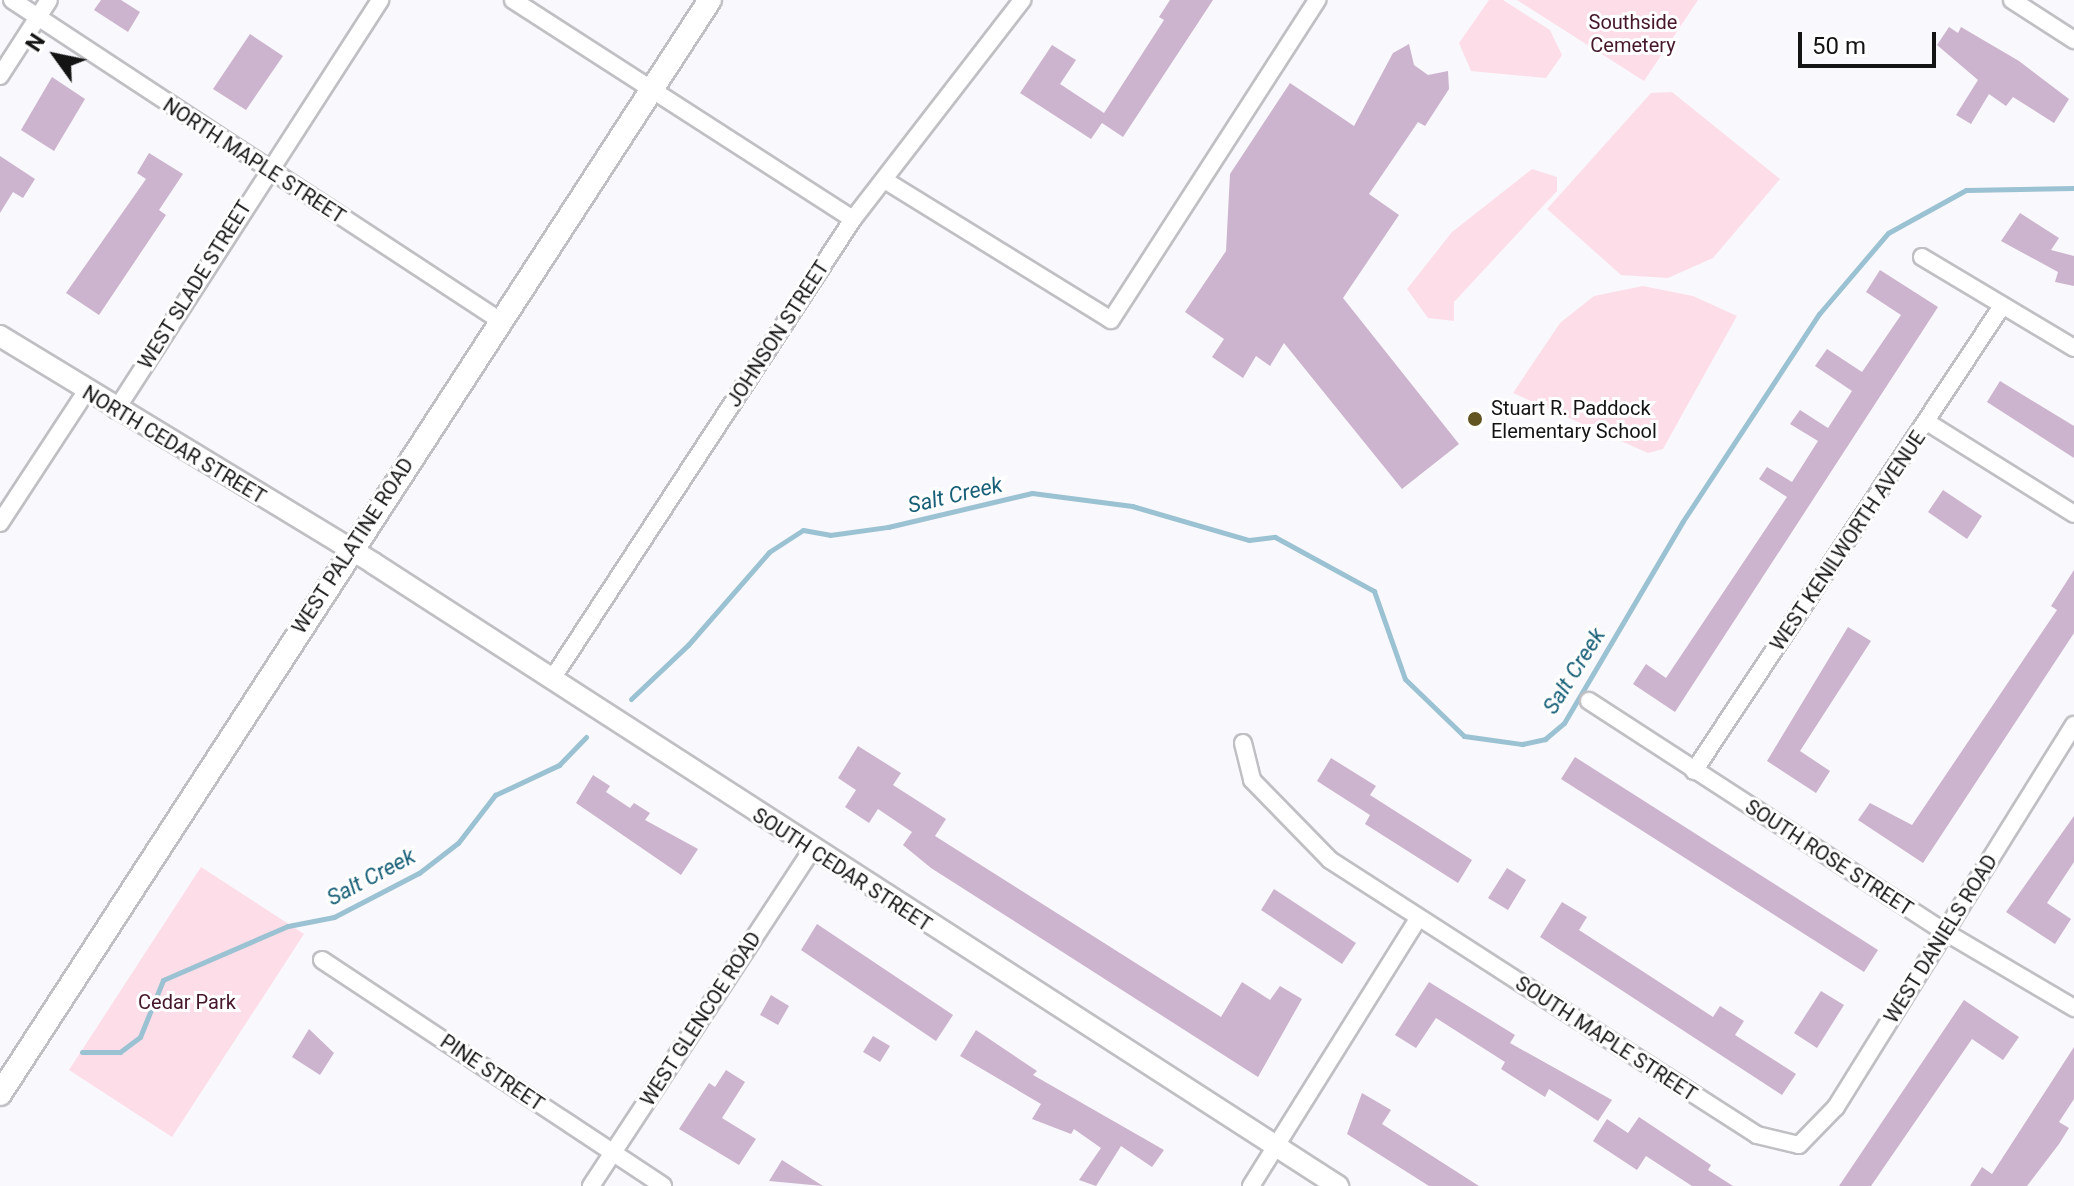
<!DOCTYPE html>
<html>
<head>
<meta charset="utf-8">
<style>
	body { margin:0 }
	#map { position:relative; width:2074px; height:1186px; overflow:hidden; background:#f9f8fc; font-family:Roboto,sans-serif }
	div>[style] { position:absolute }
	.green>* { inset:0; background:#fddee8 }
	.stream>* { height:5px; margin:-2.5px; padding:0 2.5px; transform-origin:2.5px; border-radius:2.5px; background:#9bc2d2 }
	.building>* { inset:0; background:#ccb3ce }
	.roads { filter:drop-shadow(2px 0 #c0bfc3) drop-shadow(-2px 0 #c0bfc3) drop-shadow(0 2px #c0bfc3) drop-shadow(0 -2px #c0bfc3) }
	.minor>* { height:16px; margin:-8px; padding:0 8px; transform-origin:8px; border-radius:8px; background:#fff }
	.tertiary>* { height:20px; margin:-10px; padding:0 10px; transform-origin:10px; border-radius:10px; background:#fff }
	.secondary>* { height:22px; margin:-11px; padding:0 11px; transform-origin:11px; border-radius:11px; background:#fff }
	.dots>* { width:22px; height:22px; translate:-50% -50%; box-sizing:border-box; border:4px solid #fff; border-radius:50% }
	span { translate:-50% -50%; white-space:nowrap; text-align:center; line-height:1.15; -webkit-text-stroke:6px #fff; paint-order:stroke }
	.park-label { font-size:20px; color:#46162b }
	.street-label { font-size:20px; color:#141415 }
	.poi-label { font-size:20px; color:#141415 }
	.left { translate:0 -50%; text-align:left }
	.water-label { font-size:22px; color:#175f77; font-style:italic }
	.north { position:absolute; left:16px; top:16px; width:80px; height:80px; -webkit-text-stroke:6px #fff; paint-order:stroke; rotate:303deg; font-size:22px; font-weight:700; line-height:32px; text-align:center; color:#141415 }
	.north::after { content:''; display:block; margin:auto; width:28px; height:36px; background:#141415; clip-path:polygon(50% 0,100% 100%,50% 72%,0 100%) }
	.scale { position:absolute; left:1798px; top:32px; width:138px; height:36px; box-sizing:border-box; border:4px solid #141415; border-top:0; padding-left:10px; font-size:24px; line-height:28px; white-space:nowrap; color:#141415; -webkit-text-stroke:6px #fff; paint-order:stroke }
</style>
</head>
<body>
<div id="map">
	<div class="green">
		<div style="clip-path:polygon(1489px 0,1503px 0,1550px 30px,1562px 55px,1546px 78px,1471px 71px,1459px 43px)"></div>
		<div style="clip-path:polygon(1517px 0,1698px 0,1644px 81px)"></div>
		<div style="clip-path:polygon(1672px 92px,1780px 179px,1713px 258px,1668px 278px,1621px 275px,1547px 209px,1651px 93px)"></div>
		<div style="clip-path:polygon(1532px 169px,1557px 177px,1557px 191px,1454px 302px,1454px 321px,1428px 318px,1407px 289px,1452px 232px)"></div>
		<div style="clip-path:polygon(1643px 286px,1693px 296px,1737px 316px,1663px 449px,1648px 453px,1513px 393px,1560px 323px,1594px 296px)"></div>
		<div style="clip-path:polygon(201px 867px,304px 934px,172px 1137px,69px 1070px)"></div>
	</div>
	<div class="stream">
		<div style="left:631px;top:699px;width:79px;rotate:-43.5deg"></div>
		<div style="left:688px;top:645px;width:123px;rotate:-48.9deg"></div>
		<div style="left:769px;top:552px;width:40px;rotate:-32.9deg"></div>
		<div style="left:803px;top:530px;width:27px;rotate:10deg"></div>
		<div style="left:830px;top:535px;width:59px;rotate:-7.9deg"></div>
		<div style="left:888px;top:527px;width:148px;rotate:-13.3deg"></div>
		<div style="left:1032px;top:493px;width:101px;rotate:7.4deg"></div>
		<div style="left:1132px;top:506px;width:122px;rotate:16.2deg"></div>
		<div style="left:1249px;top:540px;width:26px;rotate:-7deg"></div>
		<div style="left:1275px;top:537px;width:113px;rotate:28.6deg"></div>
		<div style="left:1374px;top:591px;width:93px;rotate:70.6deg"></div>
		<div style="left:1405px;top:679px;width:82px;rotate:44deg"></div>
		<div style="left:1464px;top:736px;width:59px;rotate:7.9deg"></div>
		<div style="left:1522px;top:744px;width:24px;rotate:-12deg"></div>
		<div style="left:1545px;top:739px;width:25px;rotate:-40deg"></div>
		<div style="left:1564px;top:723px;width:234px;rotate:-59.5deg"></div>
		<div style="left:1683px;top:521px;width:248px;rotate:-56.7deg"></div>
		<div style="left:1819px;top:314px;width:106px;rotate:-49.6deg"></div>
		<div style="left:1888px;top:233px;width:89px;rotate:-28.9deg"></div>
		<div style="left:1966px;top:190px;width:108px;rotate:-1.1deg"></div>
		<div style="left:82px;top:1052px;width:38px"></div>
		<div style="left:120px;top:1052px;width:25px;rotate:-37deg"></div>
		<div style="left:140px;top:1037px;width:61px;rotate:-68deg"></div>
		<div style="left:163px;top:980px;width:136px;rotate:-23.4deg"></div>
		<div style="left:288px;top:926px;width:47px;rotate:-11.1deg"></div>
		<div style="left:334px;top:917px;width:96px;rotate:-27.4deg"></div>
		<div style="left:419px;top:873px;width:49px;rotate:-37.6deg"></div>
		<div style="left:458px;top:843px;width:61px;rotate:-52.4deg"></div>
		<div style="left:495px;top:795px;width:71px;rotate:-25.1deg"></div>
		<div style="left:559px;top:765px;width:39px;rotate:-46deg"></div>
	</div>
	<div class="building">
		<div style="clip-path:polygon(101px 0,121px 0,140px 12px,128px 32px,94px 10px)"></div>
		<div style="clip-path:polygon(1170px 0,1213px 0,1123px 137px,1102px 123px,1091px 139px,1020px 93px,1052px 45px,1076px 60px,1060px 84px,1104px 113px,1164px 20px,1159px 17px)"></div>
		<div style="clip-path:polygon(1949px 27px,1958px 33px,1961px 27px,2019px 61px,2069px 99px,2054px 123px,2013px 97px,2006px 106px,1989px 94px,1971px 124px,1956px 115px,1978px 80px,1937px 45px)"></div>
		<div style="clip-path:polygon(250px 34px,283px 56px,246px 110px,213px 89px)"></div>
		<div style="clip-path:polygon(1409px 44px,1414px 65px,1428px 75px,1448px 71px,1449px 89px,1425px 126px,1418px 122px,1369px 194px,1399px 215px,1343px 298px,1459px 444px,1402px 489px,1284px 343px,1270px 366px,1256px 356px,1243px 378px,1212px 357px,1224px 339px,1185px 312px,1226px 251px,1230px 174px,1290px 83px,1354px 126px,1393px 53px)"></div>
		<div style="clip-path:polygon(52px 77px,85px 99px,54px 151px,21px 130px)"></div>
		<div style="clip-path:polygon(149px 153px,183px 174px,159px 210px,166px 215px,99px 315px,66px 293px,146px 179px,137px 173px)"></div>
		<div style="clip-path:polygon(0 156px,35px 179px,23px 198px,13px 192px,0 213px)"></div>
		<div style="clip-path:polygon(2020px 213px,2059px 238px,2051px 250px,2074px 256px,2074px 286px,2055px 282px,2058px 272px,2001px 241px)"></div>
		<div style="clip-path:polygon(1880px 270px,1938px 307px,1675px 712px,1633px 684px,1646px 664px,1666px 678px,1787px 497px,1759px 479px,1767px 467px,1792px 482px,1818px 441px,1790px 424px,1800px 410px,1828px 428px,1852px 391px,1815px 366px,1827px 349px,1862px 372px,1901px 315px,1866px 292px)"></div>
		<div style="clip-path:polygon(2000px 381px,2074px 426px,2074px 458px,1987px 402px)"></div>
		<div style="clip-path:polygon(1943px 490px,1982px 516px,1967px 539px,1928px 512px)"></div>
		<div style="clip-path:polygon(2074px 570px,2074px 633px,1923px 863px,1858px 820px,1870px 803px,1912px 825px,2057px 610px,2051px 606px)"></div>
		<div style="clip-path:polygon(1848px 627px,1871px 641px,1800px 751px,1830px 771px,1816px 793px,1767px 761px)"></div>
		<div style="clip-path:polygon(858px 746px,901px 773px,893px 785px,946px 819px,935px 836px,1221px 1017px,1242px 982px,1270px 1000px,1280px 986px,1302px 999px,1258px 1077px,931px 868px,903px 845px,912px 832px,878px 809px,869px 823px,845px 807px,856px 790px,838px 778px)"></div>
		<div style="clip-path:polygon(1575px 757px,1878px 950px,1864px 972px,1561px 779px)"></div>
		<div style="clip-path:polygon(1331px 758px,1376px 786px,1370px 795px,1472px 860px,1458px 883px,1365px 824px,1370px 815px,1317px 781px)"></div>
		<div style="clip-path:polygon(593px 775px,610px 786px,606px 792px,630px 808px,634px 803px,650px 813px,645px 820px,698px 849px,681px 875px,576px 803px)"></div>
		<div style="clip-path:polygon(2074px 816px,2074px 862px,2047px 903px,2071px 919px,2055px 944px,2006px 912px)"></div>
		<div style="clip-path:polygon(1507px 868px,1526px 880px,1508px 910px,1488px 898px)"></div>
		<div style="clip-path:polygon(1274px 889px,1356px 943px,1342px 964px,1261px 910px)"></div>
		<div style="clip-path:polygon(1562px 902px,1587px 917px,1579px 930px,1713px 1017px,1720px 1006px,1744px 1021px,1735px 1035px,1796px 1074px,1782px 1095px,1540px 937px)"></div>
		<div style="clip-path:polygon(817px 924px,953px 1015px,936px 1041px,801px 950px)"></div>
		<div style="clip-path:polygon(1429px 982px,1515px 1035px,1510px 1043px,1612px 1100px,1598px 1121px,1549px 1089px,1545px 1097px,1501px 1069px,1505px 1062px,1436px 1018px,1416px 1048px,1395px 1035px)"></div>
		<div style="clip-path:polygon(1821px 991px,1844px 1005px,1817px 1048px,1794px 1033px)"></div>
		<div style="clip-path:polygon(771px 995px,789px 1006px,778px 1025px,760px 1015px)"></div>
		<div style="clip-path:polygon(1964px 1000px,2019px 1037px,2003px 1060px,1972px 1039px,1871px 1186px,1839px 1186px)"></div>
		<div style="clip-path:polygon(309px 1029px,334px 1053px,320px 1075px,292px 1057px)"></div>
		<div style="clip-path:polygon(976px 1030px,1037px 1071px,1033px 1075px,1164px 1150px,1152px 1167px,1121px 1146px,1096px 1186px,1079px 1180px,1101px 1148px,1074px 1129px,1071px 1134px,1032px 1119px,1041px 1104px,960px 1056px)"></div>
		<div style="clip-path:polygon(873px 1036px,890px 1046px,880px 1062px,863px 1052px)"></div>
		<div style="clip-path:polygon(2074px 1047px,2074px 1099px,2059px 1122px,2069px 1128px,2059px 1144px,2027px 1186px,1970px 1186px,1982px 1167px,1992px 1174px)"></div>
		<div style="clip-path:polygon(726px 1070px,745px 1082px,722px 1118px,756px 1139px,739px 1165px,679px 1129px,709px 1083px,715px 1087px)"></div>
		<div style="clip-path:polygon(1362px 1093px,1391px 1110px,1382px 1124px,1479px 1186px,1429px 1186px,1347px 1134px)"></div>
		<div style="clip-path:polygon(1639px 1117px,1711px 1165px,1708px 1170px,1733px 1186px,1692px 1186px,1646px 1156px,1637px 1170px,1593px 1141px,1607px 1119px,1628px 1133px)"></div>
		<div style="clip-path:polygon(782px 1160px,823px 1186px,769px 1181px)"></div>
	</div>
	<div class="roads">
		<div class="minor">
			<div style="left:12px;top:0;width:583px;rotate:33.31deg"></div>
			<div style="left:513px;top:0;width:404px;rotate:32.8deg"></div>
			<div style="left:2012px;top:0;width:74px;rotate:32.8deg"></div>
			<div style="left:0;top:76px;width:90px;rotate:-57.2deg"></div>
			<div style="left:886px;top:181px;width:264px;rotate:31.7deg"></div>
			<div style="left:1111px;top:320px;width:381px;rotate:-57.2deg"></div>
			<div style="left:1922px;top:257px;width:177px;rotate:30.9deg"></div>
			<div style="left:116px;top:410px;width:488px;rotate:-57.2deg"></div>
			<div style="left:1927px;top:422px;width:173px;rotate:32deg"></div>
			<div style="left:0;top:523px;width:155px;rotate:-56.8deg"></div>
			<div style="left:552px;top:679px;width:550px;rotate:-56.8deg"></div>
			<div style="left:853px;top:219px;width:277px;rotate:-52.3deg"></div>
			<div style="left:1589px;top:701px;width:424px;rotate:33deg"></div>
			<div style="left:1945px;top:932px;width:150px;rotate:30.5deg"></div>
			<div style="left:1243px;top:743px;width:38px;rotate:76deg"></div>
			<div style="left:1252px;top:780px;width:112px;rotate:45.7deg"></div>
			<div style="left:1330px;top:860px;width:508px;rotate:32.78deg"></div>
			<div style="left:1757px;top:1135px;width:43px;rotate:13.4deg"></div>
			<div style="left:1799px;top:1145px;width:53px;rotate:-45.8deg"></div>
			<div style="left:1836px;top:1107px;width:450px;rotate:-58.1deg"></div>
			<div style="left:1694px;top:771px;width:554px;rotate:-56.48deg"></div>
			<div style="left:322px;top:960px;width:409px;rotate:33.5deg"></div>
			<div style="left:591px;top:1186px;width:401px;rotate:-56.7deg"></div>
			<div style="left:1251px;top:1186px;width:315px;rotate:-58deg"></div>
		</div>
		<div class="tertiary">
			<div style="left:0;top:336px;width:437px;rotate:31.3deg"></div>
			<div style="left:373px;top:563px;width:1149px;rotate:32.85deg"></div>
		</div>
		<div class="secondary">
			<div style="left:0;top:1094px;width:1304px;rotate:-57.02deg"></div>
		</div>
	</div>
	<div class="dots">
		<div style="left:1475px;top:419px;background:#625522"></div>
	</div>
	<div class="park-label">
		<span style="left:1633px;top:34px">Southside<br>Cemetery</span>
		<span style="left:187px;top:1002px">Cedar Park</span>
	</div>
	<div class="street-label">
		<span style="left:254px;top:161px;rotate:33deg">NORTH MAPLE STREET</span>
		<span style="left:195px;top:285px;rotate:-58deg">WEST SLADE STREET</span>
		<span style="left:778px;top:334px;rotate:-57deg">JOHNSON STREET</span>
		<span style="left:174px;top:445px;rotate:31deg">NORTH CEDAR STREET</span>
		<span style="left:1848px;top:541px;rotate:-56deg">WEST KENILWORTH AVENUE</span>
		<span style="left:353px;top:546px;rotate:-57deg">WEST PALATINE ROAD</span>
		<span style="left:1829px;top:858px;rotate:33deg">SOUTH ROSE STREET</span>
		<span style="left:842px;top:870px;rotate:33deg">SOUTH CEDAR STREET</span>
		<span style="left:1941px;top:939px;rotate:-58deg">WEST DANIELS ROAD</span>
		<span style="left:701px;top:1019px;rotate:-57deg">WEST GLENCOE ROAD</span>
		<span style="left:1606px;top:1039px;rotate:33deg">SOUTH MAPLE STREET</span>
		<span style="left:492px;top:1073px;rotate:34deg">PINE STREET</span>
	</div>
	<div class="poi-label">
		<span class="left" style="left:1491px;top:420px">Stuart R. Paddock<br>Elementary School</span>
	</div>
	<div class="water-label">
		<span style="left:955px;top:495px;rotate:-13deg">Salt Creek</span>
		<span style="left:1574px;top:671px;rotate:-58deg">Salt Creek</span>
		<span style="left:371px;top:877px;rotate:-28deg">Salt Creek</span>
	</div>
	<div class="north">N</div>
	<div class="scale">50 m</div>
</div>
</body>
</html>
